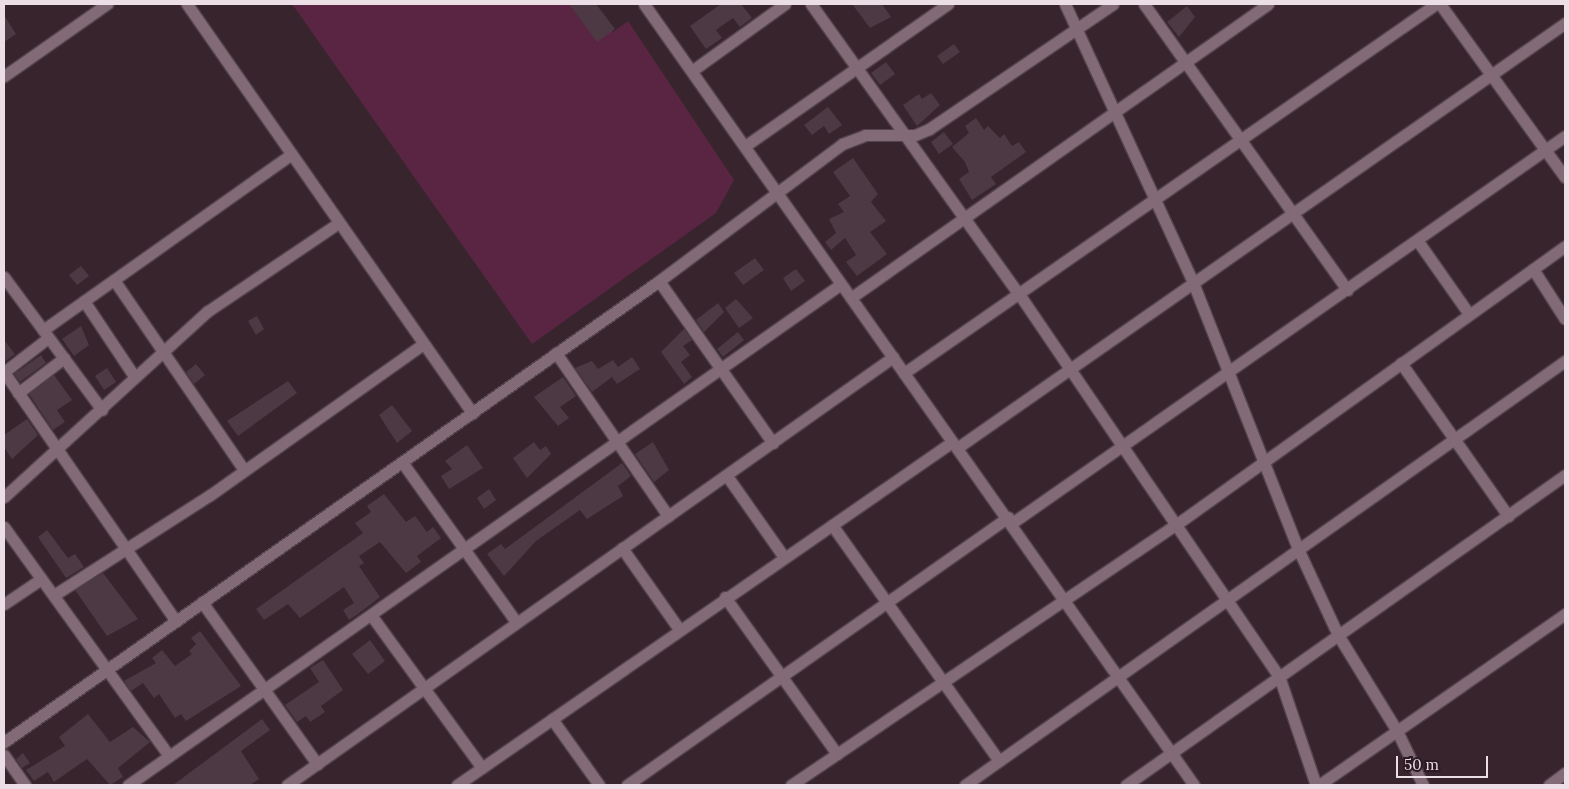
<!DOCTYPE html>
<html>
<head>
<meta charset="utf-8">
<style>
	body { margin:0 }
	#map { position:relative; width:1569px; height:789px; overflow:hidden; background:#37242d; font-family:Lora,serif }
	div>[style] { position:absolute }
	.green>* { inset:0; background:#592542 }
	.building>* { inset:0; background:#4d3943 }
	.roads { filter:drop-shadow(1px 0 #53434c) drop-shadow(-1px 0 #53434c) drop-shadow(0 1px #53434c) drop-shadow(0 -1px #53434c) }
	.street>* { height:11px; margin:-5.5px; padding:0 5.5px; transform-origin:5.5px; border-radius:5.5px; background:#826b76 }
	span { translate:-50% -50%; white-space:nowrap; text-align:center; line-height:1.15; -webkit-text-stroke:4px #2d1a24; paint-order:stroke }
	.frame { position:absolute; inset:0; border:5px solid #ebdee4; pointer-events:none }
	.scale { position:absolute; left:1396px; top:756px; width:92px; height:22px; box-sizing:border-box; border:2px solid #ebdee4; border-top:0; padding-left:6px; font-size:15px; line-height:18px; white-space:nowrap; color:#ebdee4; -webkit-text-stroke:4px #2d1a24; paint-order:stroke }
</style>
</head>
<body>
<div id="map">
	<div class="green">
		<div style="clip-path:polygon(292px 4px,593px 4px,613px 32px,628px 21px,734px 180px,716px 213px,532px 344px)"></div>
	</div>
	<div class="building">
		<div style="clip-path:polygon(569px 4px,596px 4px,615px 29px,597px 42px)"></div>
		<div style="clip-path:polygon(721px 4px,741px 4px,752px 18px,740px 27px,733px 18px,716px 30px,722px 38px,706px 49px,690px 26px)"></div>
		<div style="clip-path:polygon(852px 4px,882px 4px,891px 17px,870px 28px)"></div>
		<div style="clip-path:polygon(1187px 6px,1195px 17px,1179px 37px,1167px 22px)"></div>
		<div style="clip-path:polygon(4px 15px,16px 34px,4px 42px)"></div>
		<div style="clip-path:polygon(954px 44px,960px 52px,943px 64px,937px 56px)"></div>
		<div style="clip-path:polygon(886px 62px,895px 74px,880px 85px,871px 73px)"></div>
		<div style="clip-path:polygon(931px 93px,940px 105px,917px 126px,903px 105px,919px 94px,922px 99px)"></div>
		<div style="clip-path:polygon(828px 107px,842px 125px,829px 134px,824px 126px,812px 135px,804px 125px)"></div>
		<div style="clip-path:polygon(976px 118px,984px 130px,988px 126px,1000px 138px,1004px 134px,1012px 146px,1019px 142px,1026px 152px,991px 177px,996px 184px,972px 200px,959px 179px,969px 172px,965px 162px,952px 147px,969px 133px,965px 126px)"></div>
		<div style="clip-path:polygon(944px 132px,953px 144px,939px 154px,931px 142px)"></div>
		<div style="clip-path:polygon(853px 158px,878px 194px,871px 202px,886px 221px,870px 232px,887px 254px,857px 276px,846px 262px,856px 255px,845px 238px,831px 250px,825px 242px,836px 233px,829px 219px,844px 212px,838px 204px,850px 196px,833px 172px)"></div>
		<div style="clip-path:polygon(755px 258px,764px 270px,743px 285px,734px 273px)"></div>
		<div style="clip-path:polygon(81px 266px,89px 276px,77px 285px,69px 275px)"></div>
		<div style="clip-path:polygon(796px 269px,805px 281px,791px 291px,783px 278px)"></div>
		<div style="clip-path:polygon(736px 299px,753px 318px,739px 328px,725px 308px)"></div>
		<div style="clip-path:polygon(718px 303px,724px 312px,704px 332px,696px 320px)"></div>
		<div style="clip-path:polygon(257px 316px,264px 329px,256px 335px,248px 321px)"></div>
		<div style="clip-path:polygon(81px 326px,89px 345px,74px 356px,62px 339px)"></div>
		<div style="clip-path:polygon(684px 329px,692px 340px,683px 346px,690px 355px,681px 362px,692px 377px,684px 384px,661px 352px)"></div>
		<div style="clip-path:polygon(738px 332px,744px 340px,723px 357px,717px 349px)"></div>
		<div style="clip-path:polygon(4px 340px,15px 354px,4px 362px)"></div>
		<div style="clip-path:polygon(41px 355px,46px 363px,20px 382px,14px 374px)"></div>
		<div style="clip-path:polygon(632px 357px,640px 369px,617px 384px,612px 377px,592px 392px,575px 368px,592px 361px,598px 369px,613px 360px,618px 367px)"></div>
		<div style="clip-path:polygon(196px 364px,205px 375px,194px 384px,186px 372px)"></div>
		<div style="clip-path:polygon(107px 368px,116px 382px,104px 390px,95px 376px)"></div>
		<div style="clip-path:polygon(54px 375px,72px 400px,57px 410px,65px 422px,53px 430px,29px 394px)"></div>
		<div style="clip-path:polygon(563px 377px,576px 396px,560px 407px,569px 418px,558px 426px,534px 397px)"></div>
		<div style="clip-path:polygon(288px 381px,297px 393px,238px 436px,227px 421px)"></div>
		<div style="clip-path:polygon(392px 405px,412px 431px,397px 443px,379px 415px)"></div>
		<div style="clip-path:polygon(27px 419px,38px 435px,12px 459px,4px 447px,4px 435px)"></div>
		<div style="clip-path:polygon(534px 442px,540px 450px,546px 446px,551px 454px,527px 478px,513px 458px)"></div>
		<div style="clip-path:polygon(653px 442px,669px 470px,654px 482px,635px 454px)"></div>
		<div style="clip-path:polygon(467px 445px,483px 468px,449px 489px,441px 476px,452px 469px,445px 461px)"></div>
		<div style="clip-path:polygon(622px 463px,631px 476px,618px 486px,623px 496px,587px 519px,580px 510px,536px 541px,504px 576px,487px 554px,501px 544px,505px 549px)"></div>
		<div style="clip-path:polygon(489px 489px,496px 500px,484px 509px,477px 498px)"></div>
		<div style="clip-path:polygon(384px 494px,406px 522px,415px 516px,427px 532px,433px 527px,441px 538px,417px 556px,421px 562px,406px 573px,380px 542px,359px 556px,364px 563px,359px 566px,380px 597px,358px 614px,349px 620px,343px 610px,354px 603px,344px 587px,300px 618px,288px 604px,264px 620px,256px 609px,363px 533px,355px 523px,371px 512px,367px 506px)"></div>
		<div style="clip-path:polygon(47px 530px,68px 558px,75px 554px,84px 567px,66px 578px,38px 537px)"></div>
		<div style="clip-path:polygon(103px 573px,138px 619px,107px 636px,75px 590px)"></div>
		<div style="clip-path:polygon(200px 631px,241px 686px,186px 721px,181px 714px,175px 718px,159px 694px,154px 698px,143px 683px,131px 691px,124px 681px,156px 663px,152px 658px,162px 650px,175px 666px,192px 654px,189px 651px,196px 644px,191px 638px)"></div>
		<div style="clip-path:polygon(370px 640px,385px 661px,368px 674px,352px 654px)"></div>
		<div style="clip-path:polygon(323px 660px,343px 690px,321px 706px,325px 712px,310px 722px,306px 716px,297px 722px,285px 705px,319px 682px,310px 668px)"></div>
		<div style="clip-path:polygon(88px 714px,110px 742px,133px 727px,150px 742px,118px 768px,123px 777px,110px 785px,87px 759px,54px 782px,48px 772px,34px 781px,26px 770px,65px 746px,59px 737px)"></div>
		<div style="clip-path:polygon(262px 719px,270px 730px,241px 751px,259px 779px,250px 785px,173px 785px)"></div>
		<div style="clip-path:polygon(23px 753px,30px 763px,22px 768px,16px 759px)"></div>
	</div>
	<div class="roads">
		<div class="street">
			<div style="left:187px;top:4px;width:499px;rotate:55.1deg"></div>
			<div style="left:644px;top:4px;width:955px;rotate:54.85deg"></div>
			<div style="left:811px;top:4px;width:357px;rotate:54.4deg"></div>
			<div style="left:1019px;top:294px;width:462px;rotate:55.8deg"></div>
			<div style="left:1279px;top:676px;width:115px;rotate:71.3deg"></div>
			<div style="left:1065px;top:4px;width:309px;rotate:65.3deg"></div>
			<div style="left:1194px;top:285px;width:286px;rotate:68.5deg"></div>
			<div style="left:1299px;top:551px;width:93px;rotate:65.1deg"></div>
			<div style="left:1338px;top:635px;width:113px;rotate:58.4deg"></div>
			<div style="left:1397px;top:731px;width:60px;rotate:64.3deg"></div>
			<div style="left:1144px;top:4px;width:351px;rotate:54.6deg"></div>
			<div style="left:1440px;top:4px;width:213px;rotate:54.2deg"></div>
			<div style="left:693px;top:70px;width:113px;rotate:-35.7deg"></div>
			<div style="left:4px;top:76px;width:126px;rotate:-35deg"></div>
			<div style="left:745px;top:146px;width:248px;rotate:-35deg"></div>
			<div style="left:1417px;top:240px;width:90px;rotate:54.9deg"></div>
			<div style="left:1533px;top:269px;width:59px;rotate:57.4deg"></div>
			<div style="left:4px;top:277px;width:165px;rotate:53.6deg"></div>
			<div style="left:114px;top:280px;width:230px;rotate:55.6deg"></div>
			<div style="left:659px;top:281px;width:198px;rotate:54.9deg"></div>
			<div style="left:852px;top:297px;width:509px;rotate:-35.16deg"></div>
			<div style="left:84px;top:301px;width:90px;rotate:56.3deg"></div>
			<div style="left:43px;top:330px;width:303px;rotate:-35.3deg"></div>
			<div style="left:48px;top:338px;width:56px;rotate:142.3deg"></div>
			<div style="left:4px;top:372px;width:303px;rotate:55.4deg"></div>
			<div style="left:556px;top:353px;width:198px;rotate:55.5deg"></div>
			<div style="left:1401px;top:363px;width:187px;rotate:55deg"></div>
			<div style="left:904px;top:373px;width:647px;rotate:-34.75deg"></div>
			<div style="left:18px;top:393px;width:58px;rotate:-37.3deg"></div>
			<div style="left:957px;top:448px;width:742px;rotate:-34.95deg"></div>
			<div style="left:402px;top:462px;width:196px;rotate:54.5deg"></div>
			<div style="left:727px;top:476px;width:99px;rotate:54.9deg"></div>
			<div style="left:4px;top:497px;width:276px;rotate:-42.4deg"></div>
			<div style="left:208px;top:311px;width:156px;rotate:-34deg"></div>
			<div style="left:1012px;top:523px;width:675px;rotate:-34.99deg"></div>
			<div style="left:832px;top:525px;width:289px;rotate:54.7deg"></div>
			<div style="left:4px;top:527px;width:282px;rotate:54.2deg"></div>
			<div style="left:622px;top:548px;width:99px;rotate:54.9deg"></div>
			<div style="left:54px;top:595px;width:185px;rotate:-32.7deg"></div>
			<div style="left:210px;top:495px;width:260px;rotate:-35.3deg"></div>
			<div style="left:725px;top:597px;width:193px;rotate:54.5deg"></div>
			<div style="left:202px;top:602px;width:199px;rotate:54.6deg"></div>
			<div style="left:4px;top:604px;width:45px;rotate:-34deg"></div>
			<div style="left:371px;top:615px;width:189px;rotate:54deg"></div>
			<div style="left:552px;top:719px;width:81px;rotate:54.5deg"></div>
			<div style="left:4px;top:742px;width:801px;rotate:-35.14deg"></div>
			<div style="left:659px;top:281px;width:229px;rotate:-36.8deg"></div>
			<div style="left:842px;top:144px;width:25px;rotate:-21deg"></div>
			<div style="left:865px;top:135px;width:50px"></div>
			<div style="left:915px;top:135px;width:15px;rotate:-23deg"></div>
			<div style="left:929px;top:129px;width:222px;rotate:-34.2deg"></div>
			<div style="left:4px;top:755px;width:37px;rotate:55deg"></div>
			<div style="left:128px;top:785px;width:871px;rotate:-35.09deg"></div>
			<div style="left:287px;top:785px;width:742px;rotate:-35.23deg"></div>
			<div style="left:457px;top:785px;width:602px;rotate:-34.72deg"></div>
			<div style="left:627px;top:785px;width:466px;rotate:-35.1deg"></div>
			<div style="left:791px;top:785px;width:466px;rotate:-34.1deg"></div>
			<div style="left:1177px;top:524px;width:477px;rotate:-35.6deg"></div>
			<div style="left:965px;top:785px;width:735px;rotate:-35.25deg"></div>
			<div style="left:1126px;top:785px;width:537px;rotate:-35.23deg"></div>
			<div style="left:1319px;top:785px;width:300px;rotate:-34.8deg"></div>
			<div style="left:1549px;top:785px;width:20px;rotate:-37deg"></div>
		</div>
	</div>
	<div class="frame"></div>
	<div class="scale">50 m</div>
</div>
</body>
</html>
